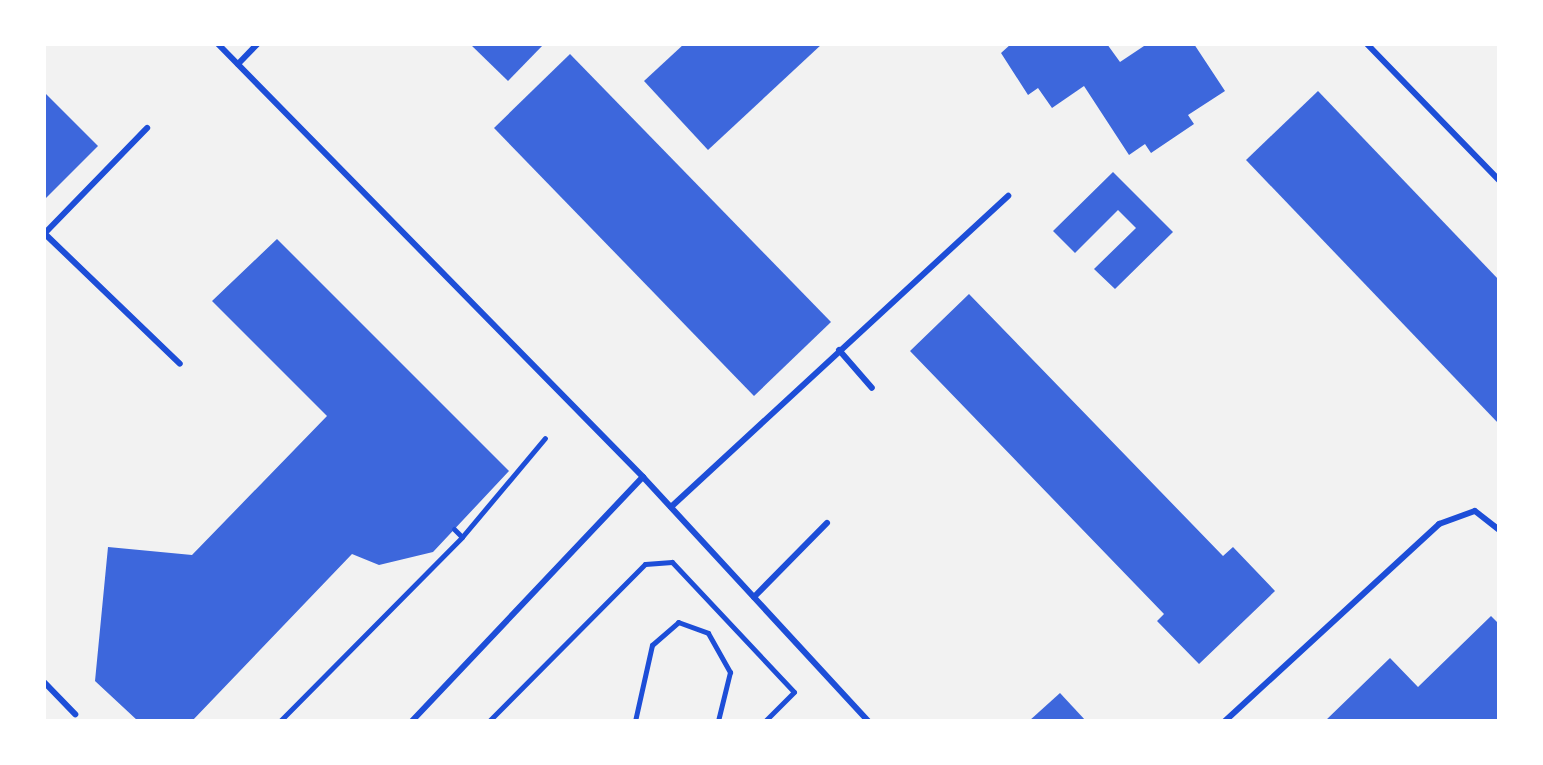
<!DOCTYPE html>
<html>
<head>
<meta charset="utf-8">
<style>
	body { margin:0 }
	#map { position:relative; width:1543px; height:765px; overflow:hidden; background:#f2f2f2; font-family:Mulish,sans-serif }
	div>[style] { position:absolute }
	.building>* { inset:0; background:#3d67dc }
	.path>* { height:5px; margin:-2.5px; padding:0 2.5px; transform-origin:2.5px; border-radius:2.5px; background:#1d4ed8 }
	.service>* { height:6px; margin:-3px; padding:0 3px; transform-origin:3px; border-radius:3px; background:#1d4ed8 }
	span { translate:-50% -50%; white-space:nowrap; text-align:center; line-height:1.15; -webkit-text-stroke:7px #fff; paint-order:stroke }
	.frame { position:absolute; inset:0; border:46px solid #fff; pointer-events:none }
</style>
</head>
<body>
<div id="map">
	<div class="building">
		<div style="clip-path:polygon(470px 44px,544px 44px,508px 81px)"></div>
		<div style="clip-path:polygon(684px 44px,822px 44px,708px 150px,644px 81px)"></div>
		<div style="clip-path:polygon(1011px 44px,1107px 44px,1120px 62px,1147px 44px,1194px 44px,1225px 91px,1188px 115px,1194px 124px,1151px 153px,1145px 144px,1129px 155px,1084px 86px,1052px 108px,1038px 88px,1028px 95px,1001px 53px)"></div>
		<div style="clip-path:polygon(570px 54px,831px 322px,754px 396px,494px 128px)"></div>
		<div style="clip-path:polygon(1318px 91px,1499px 280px,1499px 424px,1246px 160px)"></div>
		<div style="clip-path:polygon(44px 92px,98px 146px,44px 200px)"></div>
		<div style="clip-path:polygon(1113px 172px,1173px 232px,1115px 289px,1094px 269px,1136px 228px,1118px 210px,1075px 253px,1053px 231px)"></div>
		<div style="clip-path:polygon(277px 239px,509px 471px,433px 552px,379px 565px,352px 554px,192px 721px,138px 721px,95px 681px,108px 547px,192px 555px,327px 416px,212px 301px)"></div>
		<div style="clip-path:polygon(969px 294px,1223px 556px,1233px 547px,1275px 591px,1199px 664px,1157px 621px,1164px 614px,910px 351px)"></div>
		<div style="clip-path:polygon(1491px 616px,1499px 624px,1499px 721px,1325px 721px,1390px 658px,1418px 687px)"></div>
		<div style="clip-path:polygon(1060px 693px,1086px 721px,1029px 721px)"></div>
	</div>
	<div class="path">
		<div style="left:454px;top:529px;width:11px;rotate:45deg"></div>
		<div style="left:280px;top:721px;width:259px;rotate:-45.3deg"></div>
		<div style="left:462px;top:537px;width:129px;rotate:-50deg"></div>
		<div style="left:489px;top:721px;width:221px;rotate:-45.2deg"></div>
		<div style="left:645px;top:564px;width:27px;rotate:-4deg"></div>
		<div style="left:672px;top:562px;width:178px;rotate:46.8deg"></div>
		<div style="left:794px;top:692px;width:41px;rotate:135deg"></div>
		<div style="left:635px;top:721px;width:78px;rotate:-77.4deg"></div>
		<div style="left:652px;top:645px;width:35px;rotate:-41deg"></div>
		<div style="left:678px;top:622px;width:32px;rotate:20deg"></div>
		<div style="left:708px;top:633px;width:45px;rotate:60.6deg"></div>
		<div style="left:730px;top:672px;width:50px;rotate:103.8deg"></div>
	</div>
	<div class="service">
		<div style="left:218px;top:44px;width:607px;rotate:45.53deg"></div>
		<div style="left:643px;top:477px;width:332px;rotate:47.3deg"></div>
		<div style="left:1367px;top:44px;width:190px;rotate:45.9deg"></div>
		<div style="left:238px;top:64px;width:28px;rotate:-46deg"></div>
		<div style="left:44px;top:234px;width:148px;rotate:-45.8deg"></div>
		<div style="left:45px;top:234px;width:187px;rotate:43.9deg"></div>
		<div style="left:839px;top:350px;width:50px;rotate:49deg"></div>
		<div style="left:671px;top:507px;width:459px;rotate:-42.7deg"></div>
		<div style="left:754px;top:597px;width:104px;rotate:-45.4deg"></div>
		<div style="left:44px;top:682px;width:45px;rotate:45.9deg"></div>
		<div style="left:412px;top:721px;width:336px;rotate:-46.6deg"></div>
		<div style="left:1225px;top:721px;width:291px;rotate:-42.6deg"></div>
		<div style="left:1439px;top:524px;width:38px;rotate:-20deg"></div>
		<div style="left:1475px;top:511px;width:31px;rotate:38deg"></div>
	</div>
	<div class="frame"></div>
</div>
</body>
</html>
